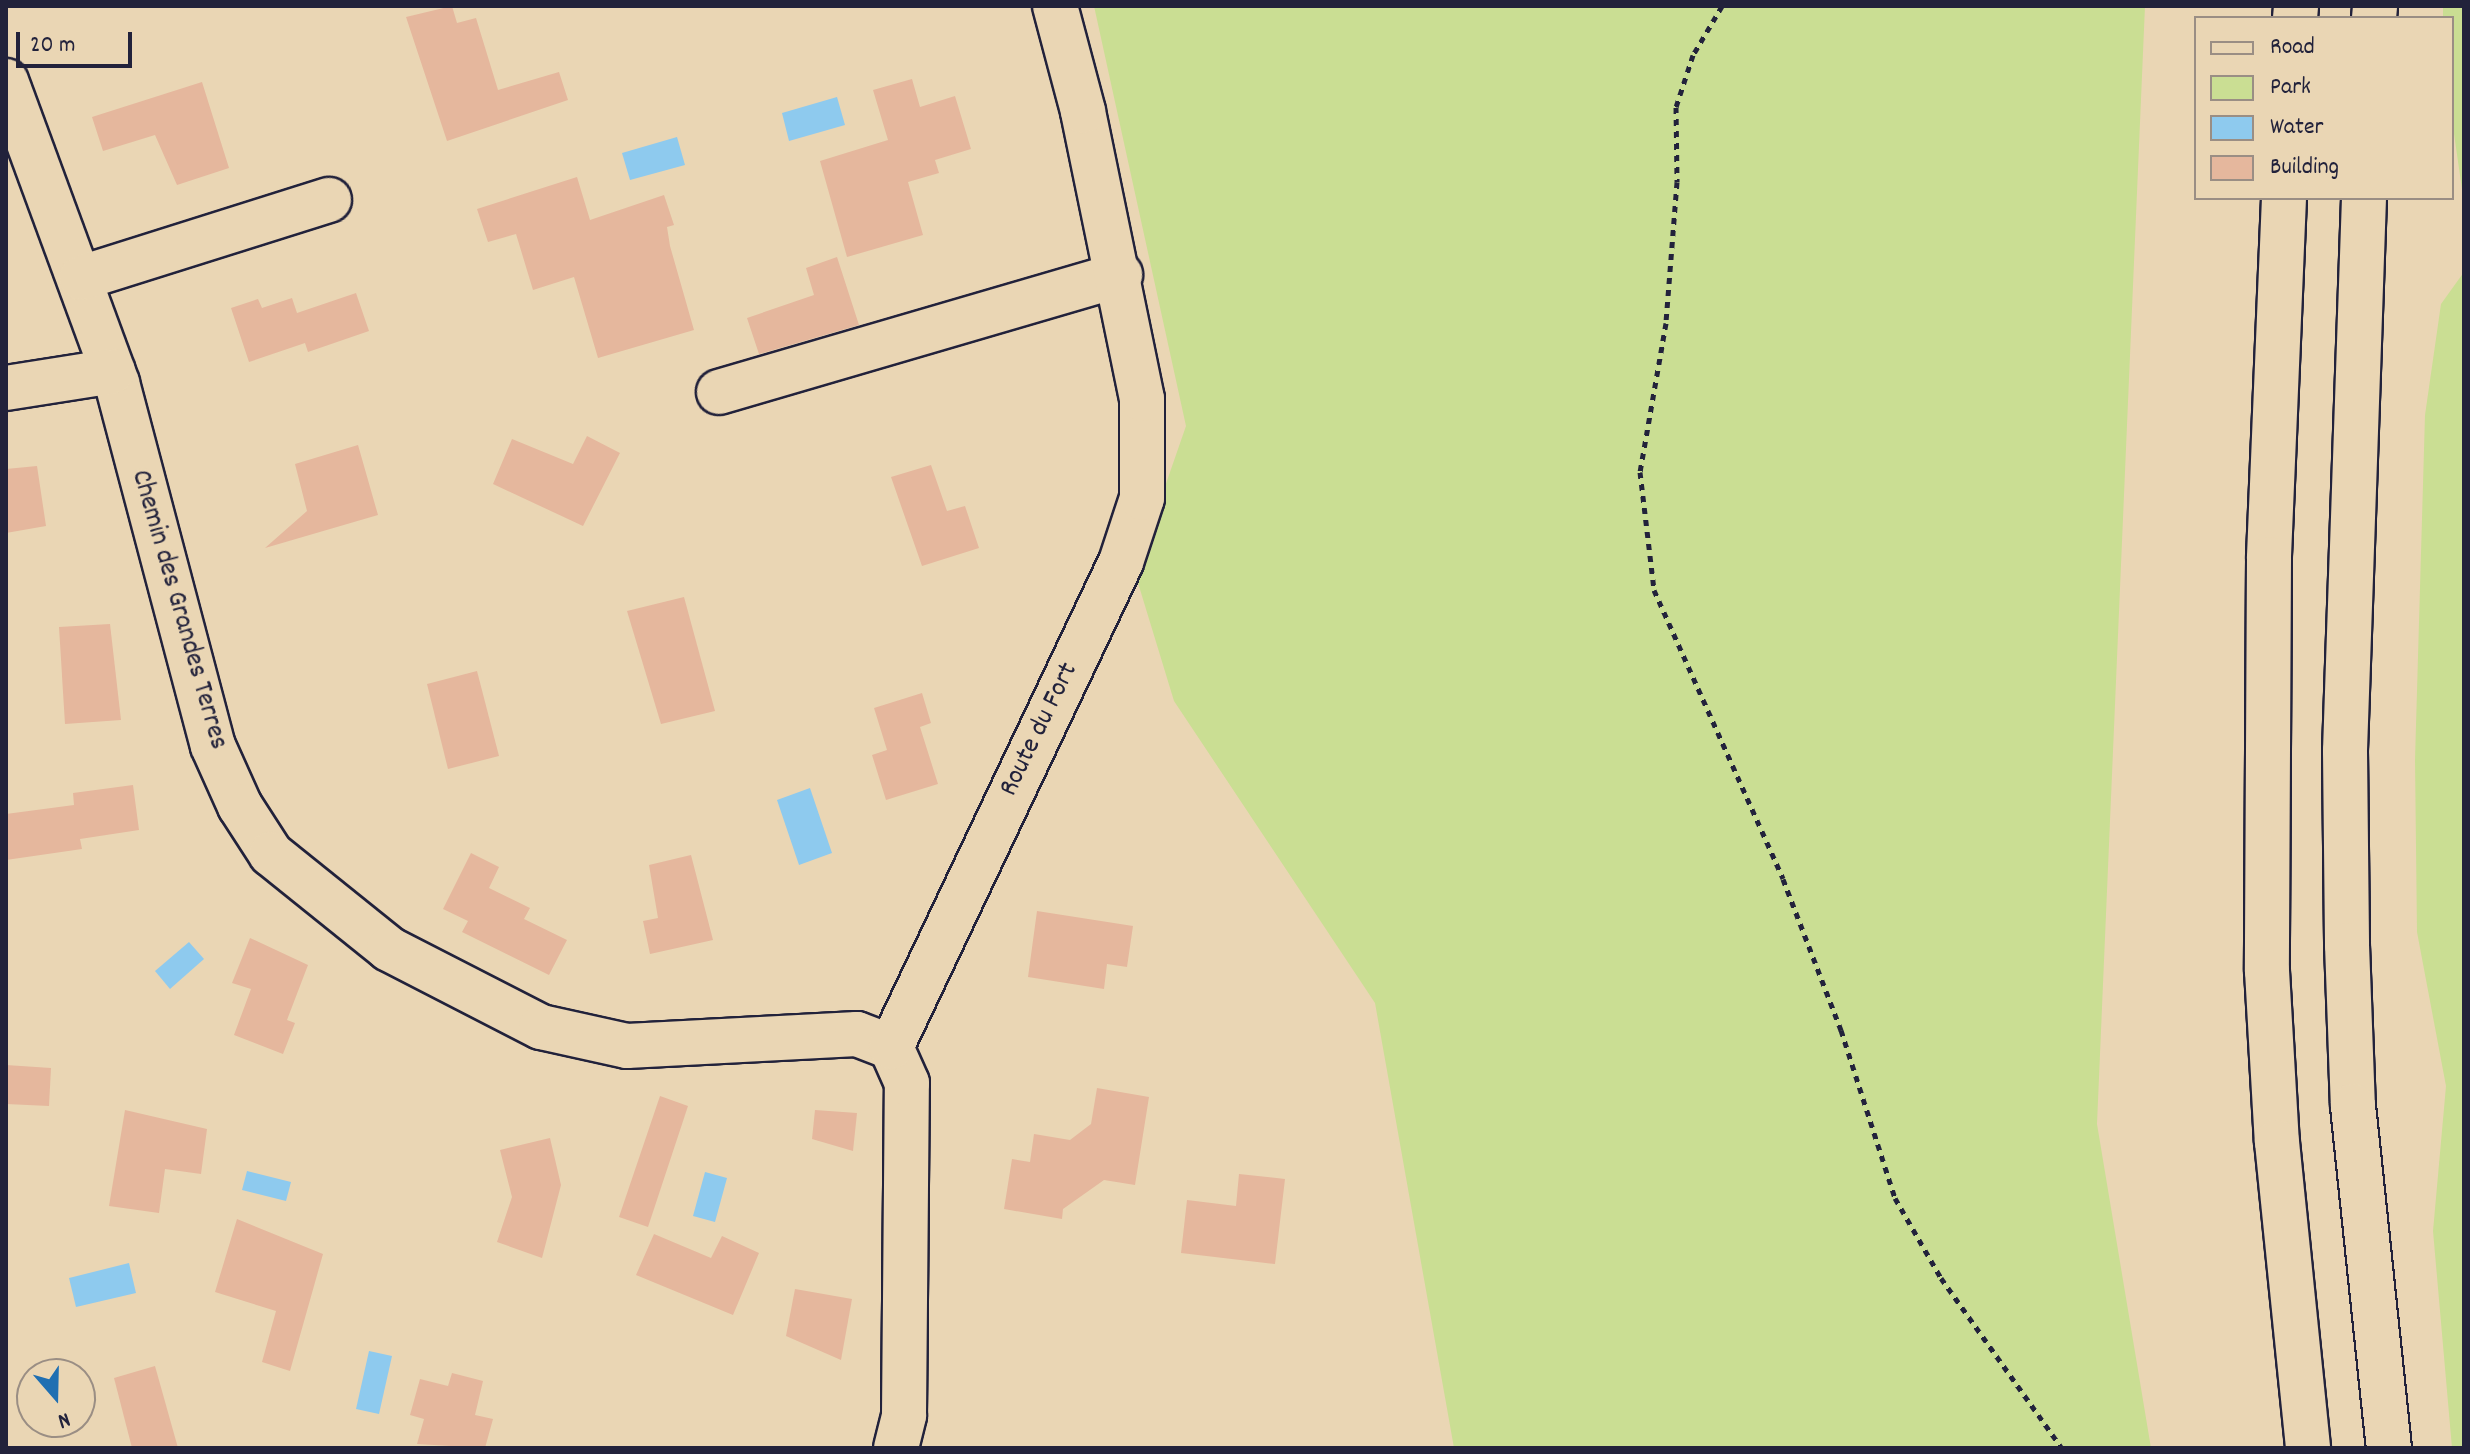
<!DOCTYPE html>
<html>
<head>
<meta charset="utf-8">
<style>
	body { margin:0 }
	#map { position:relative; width:2470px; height:1454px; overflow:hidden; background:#ead6b4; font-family:Dekko,sans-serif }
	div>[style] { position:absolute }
	.green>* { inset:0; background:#cade93 }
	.water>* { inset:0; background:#8ecaee }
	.building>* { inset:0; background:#e5b79d }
	.path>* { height:5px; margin-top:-2.5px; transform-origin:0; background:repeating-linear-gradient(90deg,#22223b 0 6px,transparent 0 12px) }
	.roads { filter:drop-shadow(2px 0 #22223b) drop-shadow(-2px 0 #22223b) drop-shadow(0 2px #22223b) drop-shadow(0 -2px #22223b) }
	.minor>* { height:44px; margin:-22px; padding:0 22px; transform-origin:22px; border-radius:22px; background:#ead6b4 }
	.highway>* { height:44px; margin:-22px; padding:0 22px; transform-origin:22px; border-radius:22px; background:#ead6b4 }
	span { translate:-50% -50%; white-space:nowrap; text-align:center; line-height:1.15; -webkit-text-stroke:6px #ead6b4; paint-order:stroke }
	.street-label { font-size:28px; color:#22223b }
	.frame { position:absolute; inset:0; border:8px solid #22223b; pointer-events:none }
	.legend { position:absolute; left:2194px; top:16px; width:260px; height:184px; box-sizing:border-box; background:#ead6b4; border:2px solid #9a8e84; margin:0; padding:10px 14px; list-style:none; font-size:24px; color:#22223b }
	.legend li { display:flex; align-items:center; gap:16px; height:40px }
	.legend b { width:40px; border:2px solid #9a8e84 }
	.north { position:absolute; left:16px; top:1358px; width:80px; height:80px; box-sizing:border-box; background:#ead6b4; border:2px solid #9a8e84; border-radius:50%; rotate:160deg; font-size:22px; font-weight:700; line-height:32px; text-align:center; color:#22223b }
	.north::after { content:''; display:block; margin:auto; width:28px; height:36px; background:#1f6fb2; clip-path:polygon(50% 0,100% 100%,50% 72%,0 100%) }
	.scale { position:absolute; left:16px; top:32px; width:116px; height:36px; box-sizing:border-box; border:4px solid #22223b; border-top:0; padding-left:10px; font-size:24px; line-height:28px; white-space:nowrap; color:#22223b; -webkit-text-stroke:6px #ead6b4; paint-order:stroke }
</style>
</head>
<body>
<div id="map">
	<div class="green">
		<div style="clip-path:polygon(1094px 6px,2145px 6px,2097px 1124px,2151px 1448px,1454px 1448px,1375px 1003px,1174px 701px,1135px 573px,1186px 426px)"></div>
		<div style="clip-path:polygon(2443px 6px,2464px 6px,2464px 203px,2452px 120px,2452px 18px,2443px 18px)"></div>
		<div style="clip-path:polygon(2464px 272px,2464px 1448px,2452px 1448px,2433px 1231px,2446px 1086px,2417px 932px,2415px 760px,2425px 415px,2441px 304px)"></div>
	</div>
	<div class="water">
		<div style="clip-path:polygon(837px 97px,845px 125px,789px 141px,782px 113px)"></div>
		<div style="clip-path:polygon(677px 137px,685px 165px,630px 180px,622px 153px)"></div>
		<div style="clip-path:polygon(810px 788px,832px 853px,799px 865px,777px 800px)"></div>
		<div style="clip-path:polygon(189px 942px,204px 959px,170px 989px,155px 971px)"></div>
		<div style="clip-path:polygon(247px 1171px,291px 1182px,286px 1201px,242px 1190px)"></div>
		<div style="clip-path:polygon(705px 1172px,727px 1178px,715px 1222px,693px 1216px)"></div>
		<div style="clip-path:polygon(129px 1263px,136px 1293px,76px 1307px,69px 1278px)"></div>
		<div style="clip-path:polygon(369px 1351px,392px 1356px,379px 1414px,356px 1409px)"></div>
	</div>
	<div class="building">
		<div style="clip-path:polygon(452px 6px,457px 23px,476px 18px,498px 90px,559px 72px,568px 100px,447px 141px,406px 17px)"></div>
		<div style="clip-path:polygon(912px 79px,920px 107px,955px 96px,971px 149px,935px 160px,939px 173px,908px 182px,923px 235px,847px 257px,820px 161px,888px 140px,873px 90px)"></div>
		<div style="clip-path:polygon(202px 82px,229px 168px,177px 185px,155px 135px,103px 151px,92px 117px)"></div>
		<div style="clip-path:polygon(577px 177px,590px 220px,664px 195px,674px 225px,667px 227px,670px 246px,694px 330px,598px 358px,574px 277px,533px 290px,516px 234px,488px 242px,477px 209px)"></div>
		<div style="clip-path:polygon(837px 257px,859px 325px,759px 354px,747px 318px,814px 295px,806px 268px)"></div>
		<div style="clip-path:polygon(356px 293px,369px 331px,308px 352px,305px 343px,249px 362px,231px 308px,258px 299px,262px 308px,292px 298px,297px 313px)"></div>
		<div style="clip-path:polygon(587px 436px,620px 453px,583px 526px,493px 484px,512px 439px,573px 464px)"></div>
		<div style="clip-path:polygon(358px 445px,378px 515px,265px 548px,307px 511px,295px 464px)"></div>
		<div style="clip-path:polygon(931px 465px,947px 511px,965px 506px,979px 548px,922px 566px,891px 477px)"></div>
		<div style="clip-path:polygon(37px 466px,46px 526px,6px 533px,6px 469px)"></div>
		<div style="clip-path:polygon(684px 597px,715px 711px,661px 724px,627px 611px)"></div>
		<div style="clip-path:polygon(110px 624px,121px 720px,65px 724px,59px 627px)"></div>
		<div style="clip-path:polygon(477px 671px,499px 756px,448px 769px,427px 684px)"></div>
		<div style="clip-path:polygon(922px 693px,931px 723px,920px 727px,938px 784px,886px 800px,872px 755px,887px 750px,874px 708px)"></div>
		<div style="clip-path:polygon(133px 785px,139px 830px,80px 839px,82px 849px,6px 860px,6px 814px,74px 805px,73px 793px)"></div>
		<div style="clip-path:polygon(471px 853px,499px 867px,489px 888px,530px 908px,524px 919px,567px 940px,549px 975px,462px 932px,468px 921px,443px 909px)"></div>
		<div style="clip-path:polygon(691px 855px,713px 940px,650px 954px,643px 921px,658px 918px,649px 865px)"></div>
		<div style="clip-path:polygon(1037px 911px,1133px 926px,1127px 967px,1107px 964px,1104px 989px,1028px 977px)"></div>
		<div style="clip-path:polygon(250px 938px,308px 965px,287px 1020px,295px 1023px,283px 1054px,234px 1035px,251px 989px,232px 983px)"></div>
		<div style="clip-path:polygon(6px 1065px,51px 1068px,49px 1106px,6px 1104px)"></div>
		<div style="clip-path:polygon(1097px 1088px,1149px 1097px,1135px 1185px,1104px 1180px,1063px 1209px,1062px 1219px,1004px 1209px,1012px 1159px,1030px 1162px,1034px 1134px,1070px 1140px,1091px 1124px)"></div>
		<div style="clip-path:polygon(660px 1096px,688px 1106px,648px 1227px,619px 1217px)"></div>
		<div style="clip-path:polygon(125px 1110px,207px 1129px,201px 1174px,165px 1169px,159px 1213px,109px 1206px)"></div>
		<div style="clip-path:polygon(815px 1110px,857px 1113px,853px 1151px,812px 1139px)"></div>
		<div style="clip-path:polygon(550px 1138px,561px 1185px,542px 1258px,497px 1242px,512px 1197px,500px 1150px)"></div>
		<div style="clip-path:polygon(1239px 1174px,1285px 1179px,1275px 1264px,1181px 1253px,1187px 1200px,1236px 1206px)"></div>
		<div style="clip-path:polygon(237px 1219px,323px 1254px,290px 1371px,262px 1362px,276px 1311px,215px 1292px)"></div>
		<div style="clip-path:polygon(654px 1234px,711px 1258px,722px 1236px,759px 1253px,733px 1315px,636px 1275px)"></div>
		<div style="clip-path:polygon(795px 1289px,852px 1299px,841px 1360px,786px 1336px)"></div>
		<div style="clip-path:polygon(155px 1366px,178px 1448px,132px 1448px,114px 1378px)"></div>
		<div style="clip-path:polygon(452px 1373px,483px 1381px,475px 1415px,493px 1419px,485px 1448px,417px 1444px,424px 1419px,410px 1415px,420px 1379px,448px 1386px)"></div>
	</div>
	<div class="path">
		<div style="left:1722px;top:6px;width:57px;rotate:120.6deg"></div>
		<div style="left:1693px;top:55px;width:55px;rotate:108.1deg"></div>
		<div style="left:1676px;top:107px;width:75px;rotate:89.2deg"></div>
		<div style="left:1677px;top:182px;width:141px;rotate:94.5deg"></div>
		<div style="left:1666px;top:323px;width:151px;rotate:99.9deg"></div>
		<div style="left:1640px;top:472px;width:119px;rotate:83.2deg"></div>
		<div style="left:1654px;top:590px;width:316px;rotate:65.9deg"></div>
		<div style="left:1783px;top:879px;width:162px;rotate:69deg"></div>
		<div style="left:1841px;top:1030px;width:176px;rotate:72.2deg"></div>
		<div style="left:1895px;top:1198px;width:92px;rotate:60.1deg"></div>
		<div style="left:1941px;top:1278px;width:209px;rotate:54.6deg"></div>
	</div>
	<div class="roads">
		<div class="minor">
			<div style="left:6px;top:81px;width:322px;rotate:69.8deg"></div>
			<div style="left:117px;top:383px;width:375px;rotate:75.2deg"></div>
			<div style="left:213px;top:746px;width:66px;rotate:65.8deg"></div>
			<div style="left:240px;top:806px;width:57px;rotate:57.1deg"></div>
			<div style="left:271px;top:854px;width:151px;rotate:38.8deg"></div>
			<div style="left:389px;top:949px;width:171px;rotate:27.2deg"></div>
			<div style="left:541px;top:1027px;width:88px;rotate:12.5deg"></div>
			<div style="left:627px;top:1046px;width:230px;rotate:-3deg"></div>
			<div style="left:857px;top:1034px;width:36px;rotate:21deg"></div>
			<div style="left:81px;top:278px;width:260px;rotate:-17.5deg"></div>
			<div style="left:6px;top:388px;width:108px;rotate:-9deg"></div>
			<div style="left:719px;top:392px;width:418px;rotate:-16.3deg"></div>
			<div style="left:896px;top:1448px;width:34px;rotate:-76deg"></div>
			<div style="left:904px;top:1415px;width:332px;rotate:-89.5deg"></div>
			<div style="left:907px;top:1083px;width:39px;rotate:-114deg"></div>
			<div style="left:891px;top:1047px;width:537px;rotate:-64.63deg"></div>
			<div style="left:1121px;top:562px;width:67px;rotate:-71.8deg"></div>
			<div style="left:1142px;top:498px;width:99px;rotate:-90deg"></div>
			<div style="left:1142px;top:399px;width:294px;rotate:-101.6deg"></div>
			<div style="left:1083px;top:111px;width:109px;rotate:-104.9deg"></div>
		</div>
		<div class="highway">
			<div style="left:2295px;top:18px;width:12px;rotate:-85deg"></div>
			<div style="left:2374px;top:18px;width:12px;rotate:-85deg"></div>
			<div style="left:2284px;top:198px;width:361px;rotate:92.4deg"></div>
			<div style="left:2269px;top:559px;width:412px;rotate:90.3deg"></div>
			<div style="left:2267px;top:971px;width:171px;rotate:86.7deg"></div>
			<div style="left:2277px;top:1142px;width:308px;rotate:84.2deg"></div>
			<div style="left:2364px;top:198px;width:553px;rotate:91.97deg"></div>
			<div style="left:2345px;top:751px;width:194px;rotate:89.4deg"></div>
			<div style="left:2347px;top:945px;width:161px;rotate:87.9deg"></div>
			<div style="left:2353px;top:1106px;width:344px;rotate:84deg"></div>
		</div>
	</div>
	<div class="street-label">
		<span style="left:178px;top:610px;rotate:74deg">Chemin des Grandes Terres</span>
		<span style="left:1040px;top:730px;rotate:-64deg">Route du Fort</span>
	</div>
	<div class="frame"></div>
	<ul class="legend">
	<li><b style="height:10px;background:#ead6b4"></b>Road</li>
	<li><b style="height:22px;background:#cade93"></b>Park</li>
	<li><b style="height:22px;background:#8ecaee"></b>Water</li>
	<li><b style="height:22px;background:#e5b79d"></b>Building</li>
	</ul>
	<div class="north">N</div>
	<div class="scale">20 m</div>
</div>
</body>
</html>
